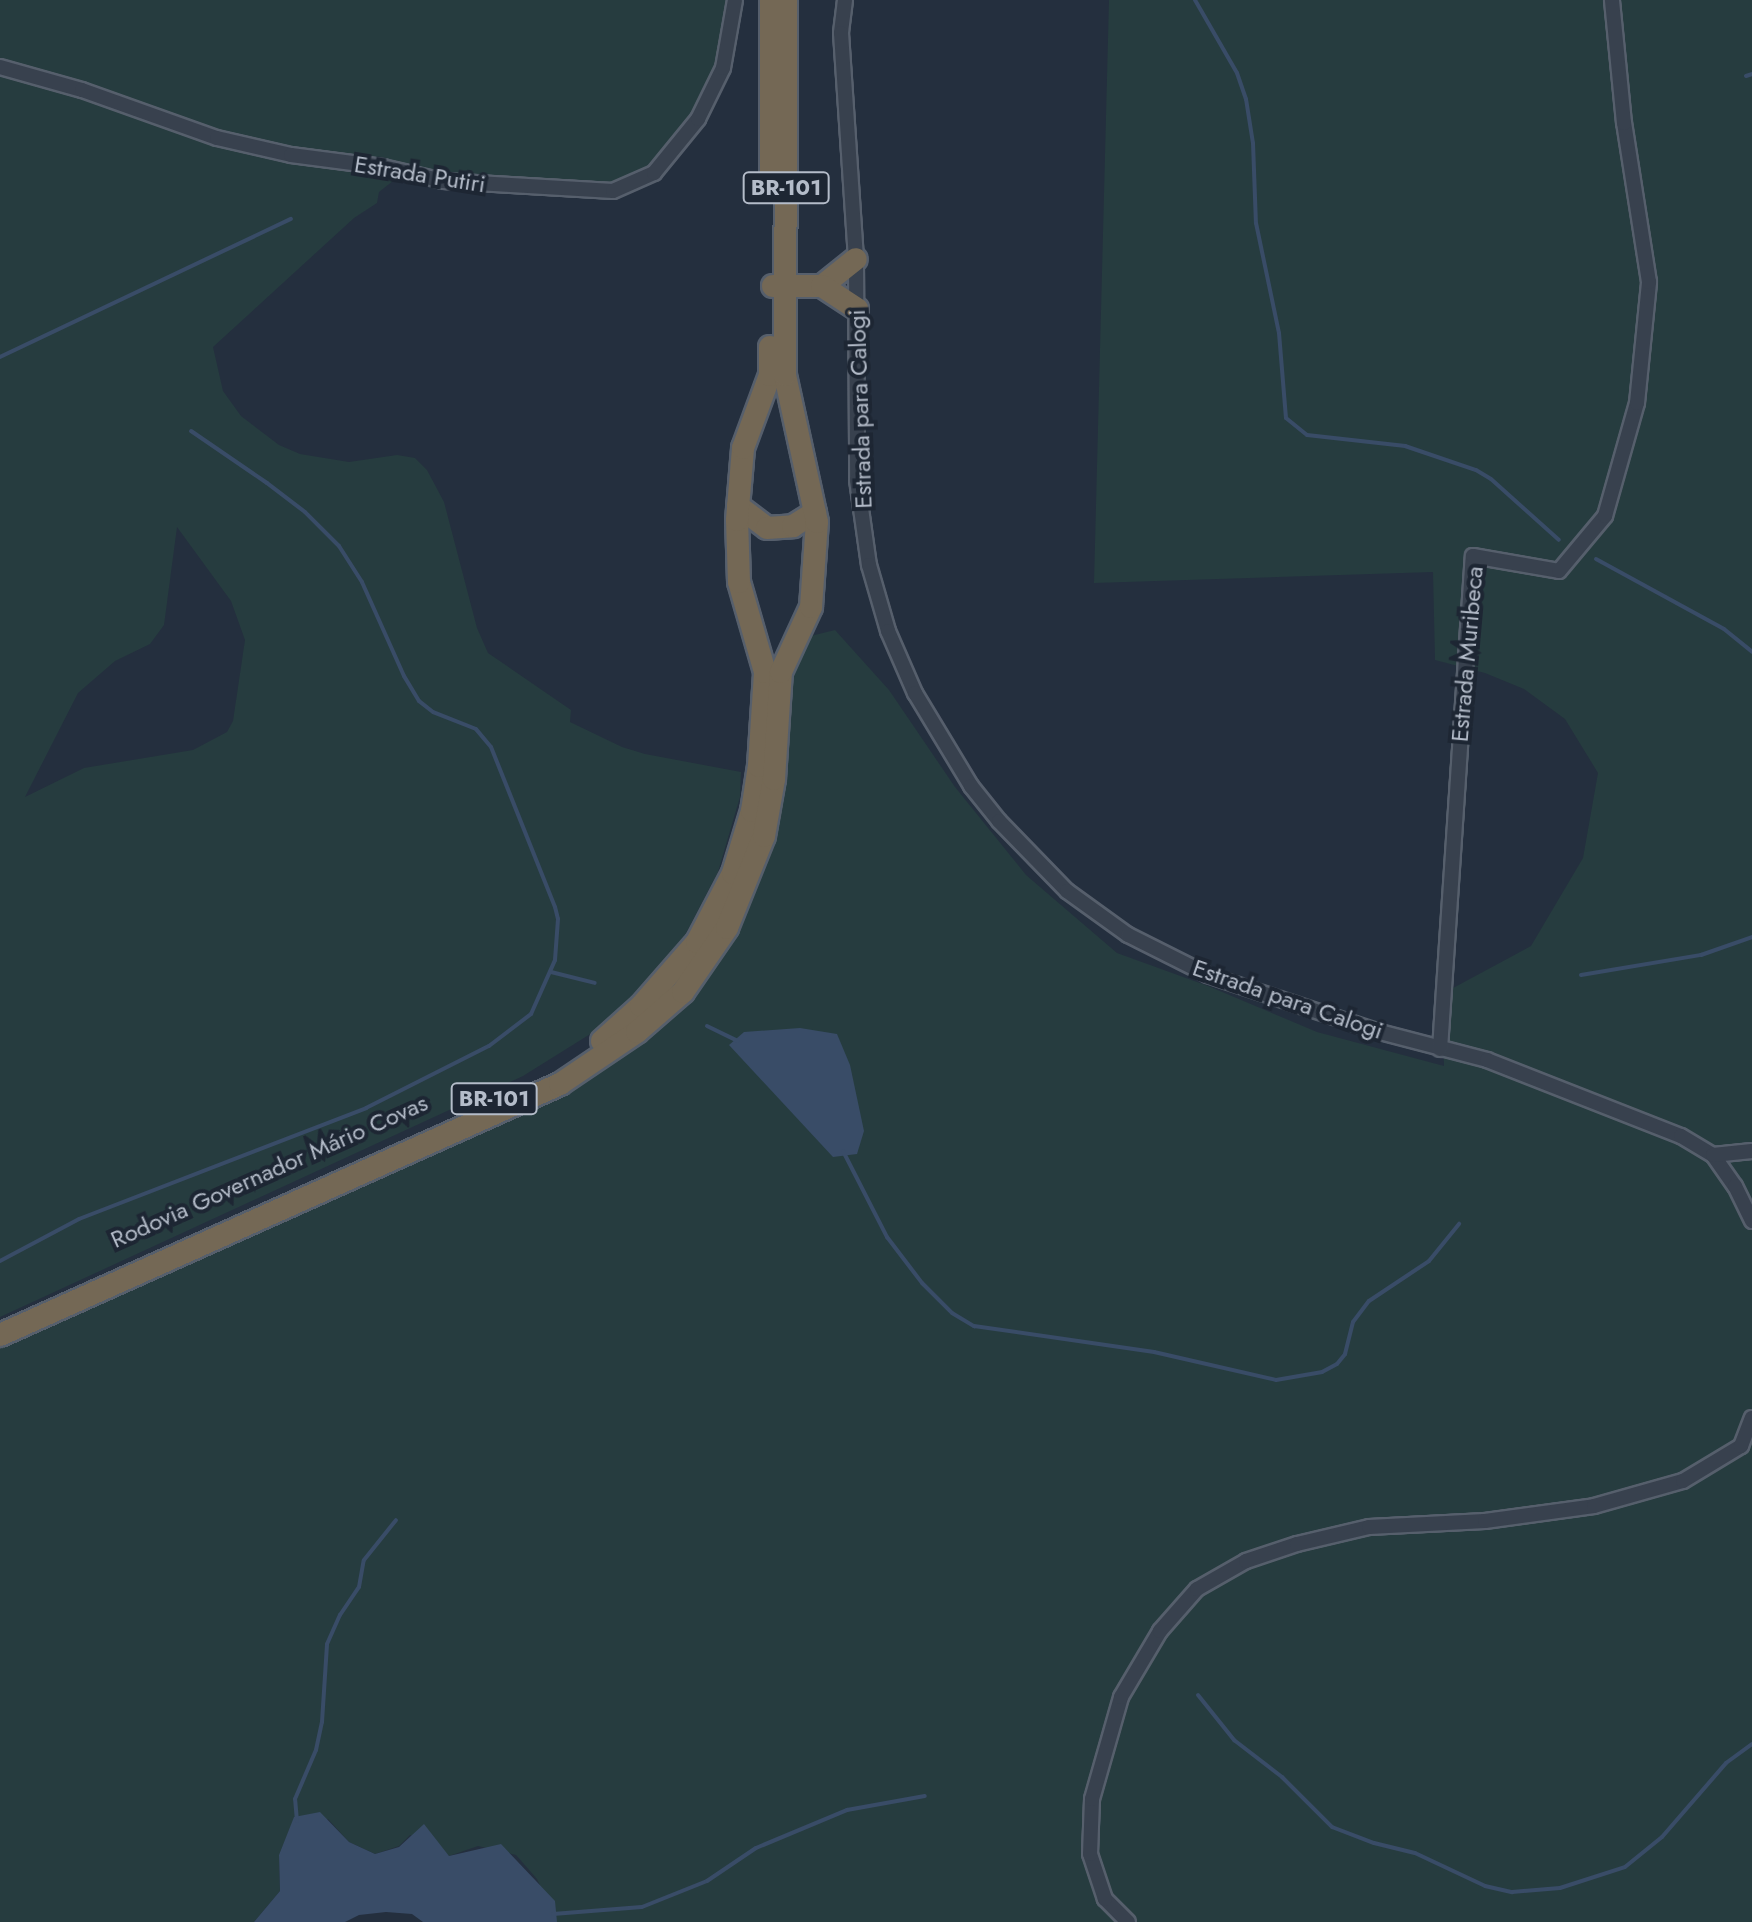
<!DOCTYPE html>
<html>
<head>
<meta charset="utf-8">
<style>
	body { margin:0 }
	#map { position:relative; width:1752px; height:1922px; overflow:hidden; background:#242f3e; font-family:Jost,sans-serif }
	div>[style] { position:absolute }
	.green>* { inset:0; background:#263c3f }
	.water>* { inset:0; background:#394c67 }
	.stream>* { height:4px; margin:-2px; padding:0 2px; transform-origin:2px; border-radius:2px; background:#394c67 }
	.roads { filter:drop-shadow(2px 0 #565f6c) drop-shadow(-2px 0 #565f6c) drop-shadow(0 2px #565f6c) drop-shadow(0 -2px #565f6c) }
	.minor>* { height:14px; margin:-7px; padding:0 7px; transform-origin:7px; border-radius:7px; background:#38414e }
	.highway>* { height:22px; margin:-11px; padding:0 11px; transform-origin:11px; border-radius:11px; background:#746855 }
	span { translate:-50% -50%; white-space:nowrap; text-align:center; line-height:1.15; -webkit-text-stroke:8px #1d2633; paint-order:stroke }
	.shield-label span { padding:2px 6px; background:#1d2633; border:2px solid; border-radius:6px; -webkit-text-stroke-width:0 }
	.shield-label { font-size:22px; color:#b4bcc9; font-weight:700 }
	.street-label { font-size:24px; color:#b4bcc9 }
</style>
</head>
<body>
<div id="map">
	<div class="green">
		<div style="clip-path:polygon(evenodd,0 0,738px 0,696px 131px,658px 180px,617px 198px,470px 188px,398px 177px,379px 192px,377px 203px,354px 218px,213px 347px,223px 391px,241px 416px,279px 445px,300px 454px,349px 462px,397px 455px,415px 458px,427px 470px,444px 502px,477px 628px,488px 653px,571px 710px,570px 722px,622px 747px,645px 754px,741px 772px,740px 797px,718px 872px,682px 941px,624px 1013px,523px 1076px,0 1317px,0 0,177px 527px,231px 601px,245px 640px,233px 721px,227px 732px,193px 750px,84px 768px,25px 797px,78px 693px,115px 661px,150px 644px,164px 625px,177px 527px)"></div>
		<div style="clip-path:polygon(1109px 0,1752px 0,1752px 1922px,557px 1922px,537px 1879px,516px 1855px,478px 1846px,449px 1856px,442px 1849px,410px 1835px,399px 1846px,375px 1854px,349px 1842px,328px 1819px,279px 1855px,280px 1891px,254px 1922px,0 1922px,0 1346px,345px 1189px,653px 1026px,737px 906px,782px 643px,835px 630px,889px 690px,955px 787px,1026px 875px,1117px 953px,1208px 986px,1317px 1032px,1444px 1066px,1442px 994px,1531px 946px,1583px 858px,1598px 773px,1565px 719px,1524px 689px,1485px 673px,1435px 660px,1433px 572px,1094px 583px)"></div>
	</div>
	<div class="water">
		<div style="clip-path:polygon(800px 1028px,837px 1034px,850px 1065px,864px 1131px,857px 1154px,833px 1157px,729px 1045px,744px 1032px)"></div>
		<div style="clip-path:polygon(320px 1812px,349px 1842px,375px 1854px,399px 1847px,424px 1824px,449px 1856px,501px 1844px,555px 1901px,557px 1922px,423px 1922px,412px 1914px,386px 1912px,359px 1915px,345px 1922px,254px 1922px,280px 1891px,279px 1855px,294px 1817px)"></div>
	</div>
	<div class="stream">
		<div style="left:1195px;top:0;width:84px;rotate:60.1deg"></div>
		<div style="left:1237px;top:73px;width:28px;rotate:71deg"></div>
		<div style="left:1246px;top:99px;width:45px;rotate:81deg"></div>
		<div style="left:1253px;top:143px;width:80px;rotate:87.9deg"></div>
		<div style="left:1256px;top:223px;width:112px;rotate:78.2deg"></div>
		<div style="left:1279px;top:333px;width:85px;rotate:85.3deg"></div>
		<div style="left:1286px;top:418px;width:27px;rotate:39deg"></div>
		<div style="left:1307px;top:435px;width:99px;rotate:6.4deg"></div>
		<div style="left:1405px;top:446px;width:75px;rotate:18.7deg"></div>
		<div style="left:1476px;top:470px;width:17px;rotate:31deg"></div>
		<div style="left:1491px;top:479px;width:91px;rotate:41.9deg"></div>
		<div style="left:1746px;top:76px;width:6px;rotate:-18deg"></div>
		<div style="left:0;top:357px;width:322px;rotate:-25.4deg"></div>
		<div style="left:1596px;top:559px;width:146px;rotate:28.7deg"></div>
		<div style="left:1724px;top:629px;width:36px;rotate:39deg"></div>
		<div style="left:551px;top:972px;width:45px;rotate:14deg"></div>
		<div style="left:1581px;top:975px;width:122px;rotate:-9.5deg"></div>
		<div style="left:1701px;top:955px;width:54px;rotate:-19.4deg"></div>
		<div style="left:707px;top:1026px;width:34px;rotate:26deg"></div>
		<div style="left:843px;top:1151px;width:97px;rotate:62.9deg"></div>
		<div style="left:887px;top:1237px;width:58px;rotate:52.7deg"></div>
		<div style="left:922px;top:1283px;width:42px;rotate:45deg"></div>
		<div style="left:952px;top:1313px;width:26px;rotate:31deg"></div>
		<div style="left:974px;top:1326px;width:182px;rotate:8.2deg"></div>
		<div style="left:1154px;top:1352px;width:125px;rotate:12.9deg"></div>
		<div style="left:1276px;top:1380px;width:47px;rotate:-9.9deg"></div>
		<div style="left:1322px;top:1372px;width:17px;rotate:-28deg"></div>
		<div style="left:1337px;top:1364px;width:13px;rotate:-51deg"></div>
		<div style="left:1345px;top:1354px;width:33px;rotate:-76deg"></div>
		<div style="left:1353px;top:1322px;width:26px;rotate:-53deg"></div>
		<div style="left:1369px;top:1301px;width:72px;rotate:-33.7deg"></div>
		<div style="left:1429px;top:1261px;width:48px;rotate:-51deg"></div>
		<div style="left:0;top:1261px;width:89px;rotate:-28deg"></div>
		<div style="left:79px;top:1219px;width:308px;rotate:-21.1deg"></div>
		<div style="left:366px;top:1108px;width:138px;rotate:-26.8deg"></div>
		<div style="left:489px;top:1046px;width:53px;rotate:-37.3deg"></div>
		<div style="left:531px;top:1014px;width:59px;rotate:-66deg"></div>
		<div style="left:555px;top:960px;width:41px;rotate:-85.8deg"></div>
		<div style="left:558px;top:919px;width:12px;rotate:-104deg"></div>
		<div style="left:555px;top:907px;width:172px;rotate:-111.8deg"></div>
		<div style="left:491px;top:747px;width:23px;rotate:-130deg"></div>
		<div style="left:476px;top:729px;width:46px;rotate:-158.4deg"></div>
		<div style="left:433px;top:712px;width:18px;rotate:-142deg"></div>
		<div style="left:419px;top:701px;width:29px;rotate:-121deg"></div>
		<div style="left:404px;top:676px;width:103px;rotate:-114.1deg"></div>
		<div style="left:362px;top:582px;width:43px;rotate:-122.6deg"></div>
		<div style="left:339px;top:546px;width:48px;rotate:-135deg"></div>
		<div style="left:305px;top:512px;width:48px;rotate:-142.7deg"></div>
		<div style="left:267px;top:483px;width:92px;rotate:-145.6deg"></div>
		<div style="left:1198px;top:1695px;width:58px;rotate:51.3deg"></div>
		<div style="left:1234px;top:1740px;width:61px;rotate:37.6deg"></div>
		<div style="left:1282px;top:1777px;width:71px;rotate:45deg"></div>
		<div style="left:1332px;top:1827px;width:45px;rotate:20.9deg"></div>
		<div style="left:1374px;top:1843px;width:42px;rotate:13.7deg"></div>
		<div style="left:1415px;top:1853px;width:77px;rotate:25.2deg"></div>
		<div style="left:1485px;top:1886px;width:28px;rotate:13deg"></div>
		<div style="left:1512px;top:1892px;width:48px;rotate:-4.8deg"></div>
		<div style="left:1560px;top:1888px;width:68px;rotate:-17.9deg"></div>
		<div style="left:1625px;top:1867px;width:48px;rotate:-39deg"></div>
		<div style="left:1662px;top:1837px;width:98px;rotate:-49.1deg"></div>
		<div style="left:1726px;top:1763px;width:32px;rotate:-36deg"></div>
		<div style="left:297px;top:1821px;width:22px;rotate:-95deg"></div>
		<div style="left:295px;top:1799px;width:53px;rotate:-66.8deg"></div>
		<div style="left:316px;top:1750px;width:29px;rotate:-78deg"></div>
		<div style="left:322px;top:1722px;width:78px;rotate:-86.3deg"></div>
		<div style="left:327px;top:1644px;width:32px;rotate:-66deg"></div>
		<div style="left:340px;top:1615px;width:34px;rotate:-56deg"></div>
		<div style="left:359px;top:1587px;width:27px;rotate:-80deg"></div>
		<div style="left:364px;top:1560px;width:51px;rotate:-51.3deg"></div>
		<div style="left:553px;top:1914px;width:89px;rotate:-4.5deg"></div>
		<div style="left:642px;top:1907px;width:70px;rotate:-21.8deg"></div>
		<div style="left:707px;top:1881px;width:59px;rotate:-34deg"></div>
		<div style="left:756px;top:1848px;width:99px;rotate:-22.7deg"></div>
		<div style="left:847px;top:1810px;width:79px;rotate:-10.2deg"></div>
	</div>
	<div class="roads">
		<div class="minor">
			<div style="left:845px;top:0;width:33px;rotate:97deg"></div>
			<div style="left:841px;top:33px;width:226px;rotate:86.2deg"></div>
			<div style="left:856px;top:259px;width:221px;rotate:89.7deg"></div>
			<div style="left:857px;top:480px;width:86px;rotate:82deg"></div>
			<div style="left:869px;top:565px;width:69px;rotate:73.9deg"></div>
			<div style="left:888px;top:631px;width:68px;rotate:66.5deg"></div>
			<div style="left:915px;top:693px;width:109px;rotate:58.9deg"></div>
			<div style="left:971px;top:786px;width:45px;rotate:51.3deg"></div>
			<div style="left:999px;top:821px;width:98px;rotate:45.8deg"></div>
			<div style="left:1067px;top:891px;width:75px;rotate:35.8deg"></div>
			<div style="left:1128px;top:935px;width:89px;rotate:26.6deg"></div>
			<div style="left:1208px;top:975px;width:177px;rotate:18.4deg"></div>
			<div style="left:1376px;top:1031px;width:115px;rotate:14.6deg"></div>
			<div style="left:1487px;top:1060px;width:208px;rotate:21.4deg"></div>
			<div style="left:1681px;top:1136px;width:37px;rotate:31deg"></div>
			<div style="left:1713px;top:1155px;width:38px;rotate:55deg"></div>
			<div style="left:1735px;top:1186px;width:39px;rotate:64deg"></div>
			<div style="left:0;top:67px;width:85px;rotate:15.7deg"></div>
			<div style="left:82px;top:90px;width:143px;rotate:19.6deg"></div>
			<div style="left:217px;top:138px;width:76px;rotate:12.9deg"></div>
			<div style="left:291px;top:155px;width:93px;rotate:7.4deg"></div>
			<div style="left:383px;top:167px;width:62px;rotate:13.1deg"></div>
			<div style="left:443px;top:181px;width:170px;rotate:3.4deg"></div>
			<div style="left:613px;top:191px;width:45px;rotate:-23.7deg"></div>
			<div style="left:654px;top:173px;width:70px;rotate:-50.8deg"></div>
			<div style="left:698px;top:119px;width:57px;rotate:-63.9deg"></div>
			<div style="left:723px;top:68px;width:69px;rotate:-80deg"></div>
			<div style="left:1440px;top:1049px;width:494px;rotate:-86.2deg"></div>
			<div style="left:1473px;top:556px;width:87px;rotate:9.9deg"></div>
			<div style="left:1559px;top:571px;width:72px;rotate:-50.1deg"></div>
			<div style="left:1605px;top:516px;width:117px;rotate:-74.2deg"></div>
			<div style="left:1637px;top:403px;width:122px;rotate:-84.3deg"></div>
			<div style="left:1649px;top:282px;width:161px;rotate:-98.9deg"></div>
			<div style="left:1624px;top:123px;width:124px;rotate:-95.6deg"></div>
			<div style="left:1713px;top:1155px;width:39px;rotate:-6deg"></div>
			<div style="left:1128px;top:1922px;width:33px;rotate:-135deg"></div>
			<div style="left:1105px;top:1899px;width:47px;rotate:-108.4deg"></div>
			<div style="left:1090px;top:1854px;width:55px;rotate:-87.9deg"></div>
			<div style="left:1092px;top:1799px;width:106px;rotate:-74.1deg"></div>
			<div style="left:1121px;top:1697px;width:77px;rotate:-59.4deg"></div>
			<div style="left:1160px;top:1631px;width:56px;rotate:-48.6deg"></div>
			<div style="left:1197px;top:1589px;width:56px;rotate:-29.7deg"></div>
			<div style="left:1246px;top:1561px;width:54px;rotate:-18.4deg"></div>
			<div style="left:1297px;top:1544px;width:74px;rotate:-13.3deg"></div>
			<div style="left:1369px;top:1527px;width:116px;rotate:-3deg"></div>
			<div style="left:1485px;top:1521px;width:110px;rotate:-7.8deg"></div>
			<div style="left:1594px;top:1506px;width:92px;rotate:-15.7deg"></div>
			<div style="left:1683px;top:1481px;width:68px;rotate:-31.1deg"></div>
			<div style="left:1741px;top:1446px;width:30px;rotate:-69deg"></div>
		</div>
		<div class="highway">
			<div style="left:771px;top:0;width:177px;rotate:90deg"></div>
			<div style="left:773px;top:286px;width:49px"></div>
			<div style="left:822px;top:286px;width:43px;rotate:-38.5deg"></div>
			<div style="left:822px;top:286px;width:42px;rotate:33.3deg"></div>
			<div style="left:738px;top:506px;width:36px;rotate:37deg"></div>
			<div style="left:767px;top:528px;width:26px;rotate:-4deg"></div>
			<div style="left:793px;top:526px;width:26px;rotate:-32deg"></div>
			<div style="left:602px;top:1041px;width:52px;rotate:-41.9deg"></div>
			<div style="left:641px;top:1006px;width:85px;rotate:-48.8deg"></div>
			<div style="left:697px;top:942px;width:78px;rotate:-62.4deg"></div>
			<div style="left:733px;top:873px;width:65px;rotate:-73deg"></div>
			<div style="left:752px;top:811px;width:46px;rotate:-81.2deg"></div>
			<div style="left:759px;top:766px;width:94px;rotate:-86.3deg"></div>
			<div style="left:765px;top:672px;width:94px;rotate:-106.1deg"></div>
			<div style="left:739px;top:582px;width:62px;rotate:-91.8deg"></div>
			<div style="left:737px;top:520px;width:72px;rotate:-85.2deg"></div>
			<div style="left:743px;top:448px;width:78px;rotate:-69.7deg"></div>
			<div style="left:770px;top:375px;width:28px;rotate:-90deg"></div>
			<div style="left:0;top:1335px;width:614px;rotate:-24.14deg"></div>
			<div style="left:560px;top:1084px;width:93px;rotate:-34deg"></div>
			<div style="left:637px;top:1032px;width:61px;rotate:-41deg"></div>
			<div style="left:683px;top:992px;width:78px;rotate:-55.5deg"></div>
			<div style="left:727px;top:928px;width:99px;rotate:-68.1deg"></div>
			<div style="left:764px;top:836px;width:58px;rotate:-80deg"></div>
			<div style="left:774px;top:779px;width:107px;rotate:-86.3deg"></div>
			<div style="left:781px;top:672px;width:72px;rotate:-65.2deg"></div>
			<div style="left:811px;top:607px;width:85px;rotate:-86deg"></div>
			<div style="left:817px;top:522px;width:150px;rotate:-102.3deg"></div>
			<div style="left:785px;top:375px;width:375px;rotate:-89.8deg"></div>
		</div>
	</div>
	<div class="shield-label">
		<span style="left:786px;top:188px">BR-101</span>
		<span style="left:494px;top:1099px">BR-101</span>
	</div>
	<div class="street-label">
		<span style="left:420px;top:174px;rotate:9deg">Estrada Putiri</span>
		<span style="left:860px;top:409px;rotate:-92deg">Estrada para Calogi</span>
		<span style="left:1467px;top:654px;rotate:-85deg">Estrada Muribeca</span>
		<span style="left:1288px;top:999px;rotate:19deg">Estrada para Calogi</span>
		<span style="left:269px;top:1171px;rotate:-24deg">Rodovia Governador Mário Covas</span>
	</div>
</div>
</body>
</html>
